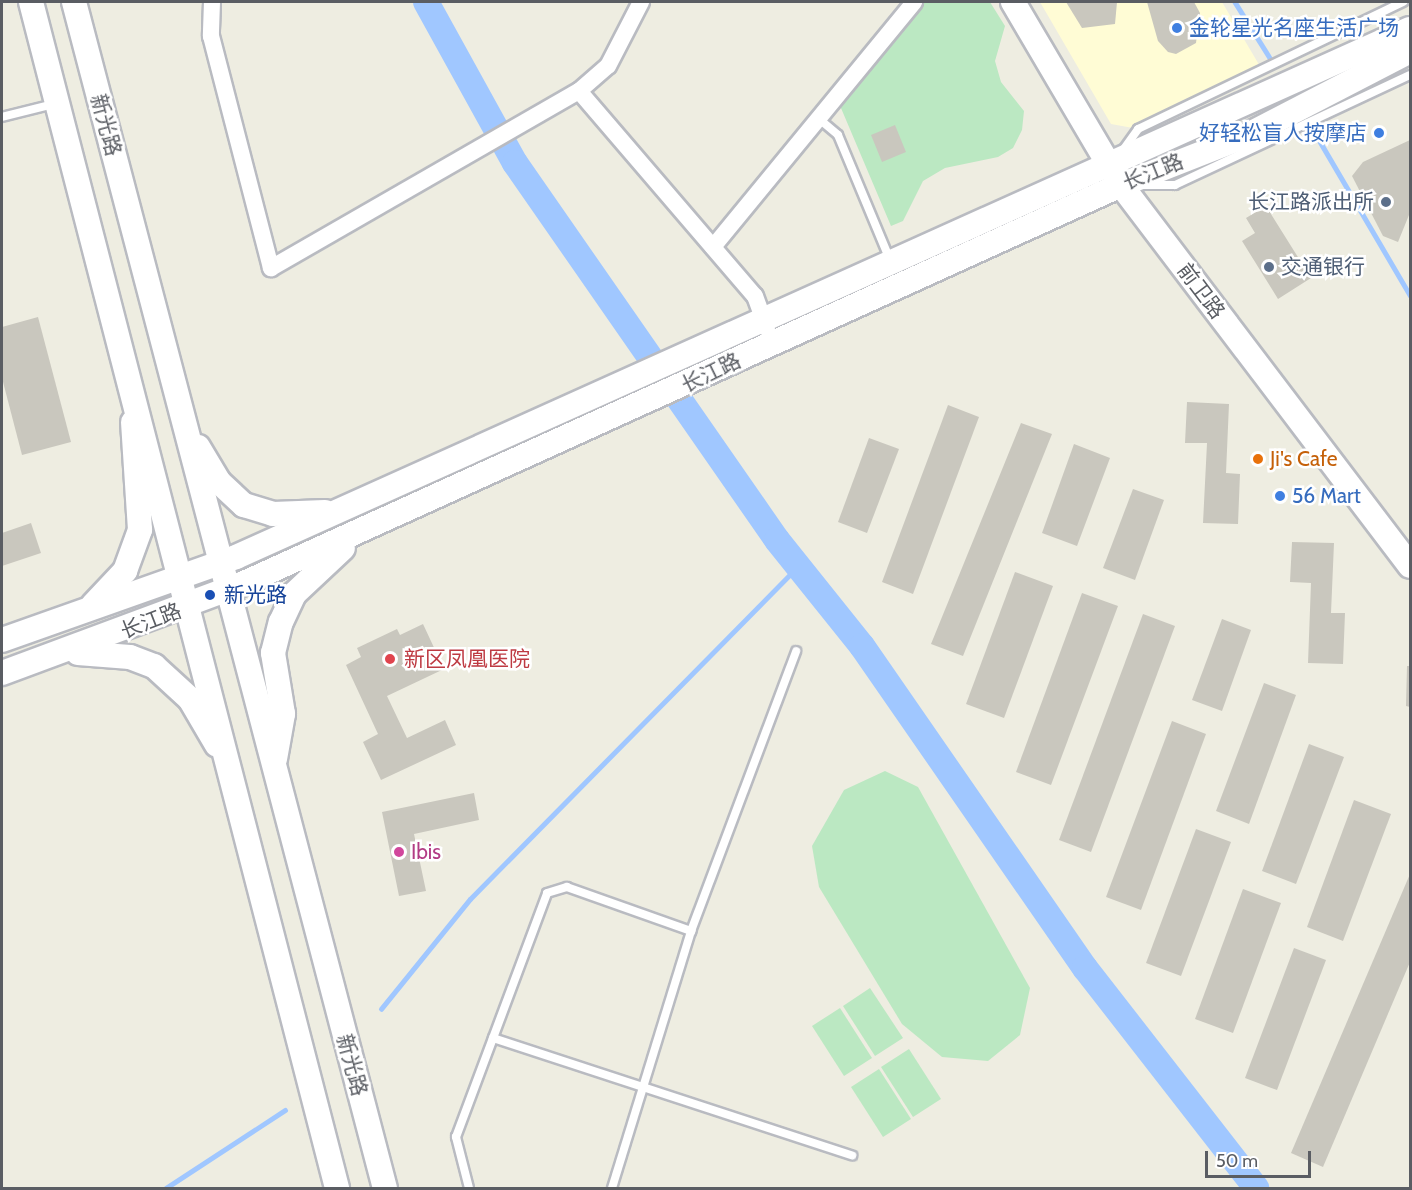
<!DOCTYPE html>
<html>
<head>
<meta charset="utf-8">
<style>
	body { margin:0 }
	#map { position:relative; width:1412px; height:1190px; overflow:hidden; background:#eeede1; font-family:Cabin,"Noto Sans SC",sans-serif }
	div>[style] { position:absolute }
	.commercial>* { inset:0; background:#fffcd5 }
	.green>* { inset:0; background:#bbe8c2 }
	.stream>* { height:4.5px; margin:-2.25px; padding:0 2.25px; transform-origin:2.25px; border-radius:2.25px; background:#a0c7ff }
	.river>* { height:26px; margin:-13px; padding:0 13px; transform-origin:13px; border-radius:13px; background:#a0c7ff }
	.building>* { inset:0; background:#c9c7be }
	.roads { filter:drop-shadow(2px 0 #b9bbc1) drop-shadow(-2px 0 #b9bbc1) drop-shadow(0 2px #b9bbc1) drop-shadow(0 -2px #b9bbc1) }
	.lane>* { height:8px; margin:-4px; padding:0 4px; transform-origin:4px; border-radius:4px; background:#fff }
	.street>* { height:16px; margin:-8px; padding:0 8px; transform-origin:8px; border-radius:8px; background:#fff }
	.secondary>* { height:24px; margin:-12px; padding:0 12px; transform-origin:12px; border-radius:12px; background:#fff }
	.dots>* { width:16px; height:16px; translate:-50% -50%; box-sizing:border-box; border:3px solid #fff; border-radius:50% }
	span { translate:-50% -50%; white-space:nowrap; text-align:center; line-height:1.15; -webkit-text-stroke:5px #fff; paint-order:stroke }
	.shop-label { font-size:21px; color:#366cbe }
	.left { translate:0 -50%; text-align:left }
	.right { translate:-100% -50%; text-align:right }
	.street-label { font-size:21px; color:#5a5d63 }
	.service-label { font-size:21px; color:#4e5e75 }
	.food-label { font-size:21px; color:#c56008 }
	.transit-label { font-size:21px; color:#164399 }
	.health-label { font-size:21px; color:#be3a42 }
	.hotel-label { font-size:21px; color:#b23c85 }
	.frame { position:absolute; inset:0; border:3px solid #5a5d63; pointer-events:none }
	.scale { position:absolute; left:1205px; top:1151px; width:106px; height:27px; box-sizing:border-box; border:3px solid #5a5d63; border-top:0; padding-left:8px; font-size:18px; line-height:21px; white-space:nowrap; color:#5a5d63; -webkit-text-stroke:4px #fff; paint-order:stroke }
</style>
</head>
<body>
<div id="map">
	<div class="commercial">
		<div style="clip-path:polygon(1040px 2px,1222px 2px,1261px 68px,1133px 128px,1111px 124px)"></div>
	</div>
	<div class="green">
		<div style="clip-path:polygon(923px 2px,990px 2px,1005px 26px,995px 61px,1001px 82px,1024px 111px,1022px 130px,1013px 148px,998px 157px,945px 168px,923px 181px,903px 221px,891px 226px,838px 101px)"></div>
		<div style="clip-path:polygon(885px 771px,918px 787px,1030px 988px,1020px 1035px,988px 1061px,942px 1057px,902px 1024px,819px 887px,812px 846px,844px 790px)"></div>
		<div style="clip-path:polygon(870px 988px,903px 1038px,875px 1056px,843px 1006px)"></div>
		<div style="clip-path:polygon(840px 1008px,872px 1058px,844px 1076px,812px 1026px)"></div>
		<div style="clip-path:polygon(909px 1049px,941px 1099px,913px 1117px,881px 1067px)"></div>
		<div style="clip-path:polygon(879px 1069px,911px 1119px,883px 1137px,851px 1087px)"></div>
	</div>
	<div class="stream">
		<div style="left:1235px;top:2px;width:66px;rotate:58deg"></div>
		<div style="left:1315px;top:133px;width:188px;rotate:59.6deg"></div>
		<div style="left:381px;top:1009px;width:141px;rotate:-51deg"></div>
		<div style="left:470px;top:899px;width:467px;rotate:-45.4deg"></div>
		<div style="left:166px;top:1188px;width:142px;rotate:-33.2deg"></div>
	</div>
	<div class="river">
		<div style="left:426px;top:2px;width:184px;rotate:61.1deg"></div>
		<div style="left:515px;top:163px;width:459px;rotate:55.2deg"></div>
		<div style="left:777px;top:540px;width:136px;rotate:51.3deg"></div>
		<div style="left:862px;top:646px;width:392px;rotate:55.3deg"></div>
		<div style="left:1085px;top:968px;width:279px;rotate:52.1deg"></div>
	</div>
	<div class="building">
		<div style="clip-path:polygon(1066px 2px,1117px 2px,1115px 24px,1082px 28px)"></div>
		<div style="clip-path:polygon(1147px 2px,1194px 2px,1200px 13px,1196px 43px,1176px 54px,1168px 52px,1158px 41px)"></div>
		<div style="clip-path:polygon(895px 125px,906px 152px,882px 162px,871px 135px)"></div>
		<div style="clip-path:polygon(1410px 140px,1409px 215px,1398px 242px,1383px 236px,1352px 176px,1363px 162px)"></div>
		<div style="clip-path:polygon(1266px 206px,1311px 278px,1278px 299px,1242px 241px,1255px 233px,1246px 218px)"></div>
		<div style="clip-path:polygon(38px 317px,71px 442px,22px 455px,2px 378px,2px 327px)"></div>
		<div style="clip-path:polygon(1187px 402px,1229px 404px,1226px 473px,1240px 474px,1238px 524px,1203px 523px,1207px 443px,1185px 443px)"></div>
		<div style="clip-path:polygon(948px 405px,979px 417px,913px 594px,882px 582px)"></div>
		<div style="clip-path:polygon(1021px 423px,1052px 434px,963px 656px,931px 644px)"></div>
		<div style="clip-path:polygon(869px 438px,899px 449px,867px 533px,838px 522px)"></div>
		<div style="clip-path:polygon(1074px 444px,1110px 458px,1077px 546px,1042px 533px)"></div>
		<div style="clip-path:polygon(1133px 489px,1164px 500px,1135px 580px,1103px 568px)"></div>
		<div style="clip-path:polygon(31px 523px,41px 553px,2px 566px,2px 533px)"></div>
		<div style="clip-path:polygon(1292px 542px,1334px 543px,1331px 613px,1345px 613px,1343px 664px,1308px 663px,1311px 583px,1290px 582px)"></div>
		<div style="clip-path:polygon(1015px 572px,1053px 586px,1004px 718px,966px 704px)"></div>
		<div style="clip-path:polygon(1082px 593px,1118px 606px,1051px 785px,1016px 772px)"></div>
		<div style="clip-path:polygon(1143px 614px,1175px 626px,1091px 852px,1059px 840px)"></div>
		<div style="clip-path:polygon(1222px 619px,1251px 630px,1222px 711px,1192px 700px)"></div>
		<div style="clip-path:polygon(423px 624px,444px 669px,387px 696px,407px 738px,445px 720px,456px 745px,381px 780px,363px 742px,378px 734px,346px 665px,361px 657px,357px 648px,397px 629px,400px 635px)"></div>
		<div style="clip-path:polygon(1407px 666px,1410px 666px,1410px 707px,1406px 706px)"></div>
		<div style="clip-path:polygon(1264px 683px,1296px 695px,1249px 824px,1216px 811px)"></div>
		<div style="clip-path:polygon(1172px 721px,1206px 734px,1141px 910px,1106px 897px)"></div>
		<div style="clip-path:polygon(1309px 744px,1344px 757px,1296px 884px,1262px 871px)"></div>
		<div style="clip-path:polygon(474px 793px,479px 820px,414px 834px,426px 891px,399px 896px,382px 812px)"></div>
		<div style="clip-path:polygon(1354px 800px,1391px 814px,1343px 941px,1307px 927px)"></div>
		<div style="clip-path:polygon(1196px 829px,1231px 842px,1181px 976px,1146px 963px)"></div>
		<div style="clip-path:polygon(1410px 874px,1410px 962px,1323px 1167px,1291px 1153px)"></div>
		<div style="clip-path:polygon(1243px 889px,1281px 903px,1233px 1033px,1195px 1019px)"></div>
		<div style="clip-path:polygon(1294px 948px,1326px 960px,1277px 1090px,1245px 1078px)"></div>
	</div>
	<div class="roads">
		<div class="lane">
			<div style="left:2px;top:117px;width:54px;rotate:-14deg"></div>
			<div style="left:818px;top:118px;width:26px;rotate:40deg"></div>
			<div style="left:838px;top:135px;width:135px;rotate:67.4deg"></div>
			<div style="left:1123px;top:150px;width:26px;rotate:-54deg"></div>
			<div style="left:1138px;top:129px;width:294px;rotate:-25.6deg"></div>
			<div style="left:1143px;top:185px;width:32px"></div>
			<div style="left:1175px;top:185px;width:259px;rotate:-25.1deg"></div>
			<div style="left:493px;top:1038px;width:378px;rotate:18.1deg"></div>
			<div style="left:469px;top:1188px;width:53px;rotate:-104.3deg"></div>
			<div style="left:456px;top:1137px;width:260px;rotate:-69.5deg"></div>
			<div style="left:547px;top:893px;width:21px;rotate:-17deg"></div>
			<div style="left:567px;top:887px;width:132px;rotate:19.5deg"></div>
			<div style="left:612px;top:1188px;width:269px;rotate:-72.9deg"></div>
			<div style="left:691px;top:931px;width:299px;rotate:-69.4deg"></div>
		</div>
		<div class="street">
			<div style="left:212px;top:2px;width:34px;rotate:92deg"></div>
			<div style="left:211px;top:36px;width:240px;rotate:75.5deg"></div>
			<div style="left:271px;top:268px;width:355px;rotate:-29.9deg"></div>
			<div style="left:579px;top:91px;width:38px;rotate:-41deg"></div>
			<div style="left:608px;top:66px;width:72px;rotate:-62.7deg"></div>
			<div style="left:579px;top:91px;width:270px;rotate:49.4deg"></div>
			<div style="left:755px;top:296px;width:35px;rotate:70deg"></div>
			<div style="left:713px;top:247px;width:317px;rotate:-50.6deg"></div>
		</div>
		<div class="secondary">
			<div style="left:31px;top:2px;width:1225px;rotate:75.53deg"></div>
			<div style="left:74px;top:2px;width:1226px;rotate:75.31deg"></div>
			<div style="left:1013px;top:2px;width:212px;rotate:59.5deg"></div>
			<div style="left:1121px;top:185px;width:478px;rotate:52.8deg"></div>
			<div style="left:198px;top:447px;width:41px;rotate:59deg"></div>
			<div style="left:219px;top:482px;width:34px;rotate:43deg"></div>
			<div style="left:244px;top:505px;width:30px;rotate:17deg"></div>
			<div style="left:273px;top:514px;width:52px;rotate:-2.2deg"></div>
			<div style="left:93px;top:605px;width:47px;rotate:-46.7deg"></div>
			<div style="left:125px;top:571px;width:44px;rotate:-69.9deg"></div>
			<div style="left:140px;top:530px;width:108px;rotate:-93.7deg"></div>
			<div style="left:2px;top:640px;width:248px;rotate:-19.5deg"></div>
			<div style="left:236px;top:557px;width:1287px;rotate:-24.22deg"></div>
			<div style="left:78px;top:653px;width:52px;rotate:4.4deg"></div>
			<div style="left:130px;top:657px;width:26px;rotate:21deg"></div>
			<div style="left:154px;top:666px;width:49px;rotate:42.5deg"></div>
			<div style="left:190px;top:699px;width:53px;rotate:59.6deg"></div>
			<div style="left:2px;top:673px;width:258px;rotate:-20.4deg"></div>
			<div style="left:244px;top:583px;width:963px;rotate:-24.41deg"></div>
			<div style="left:1121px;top:185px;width:136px;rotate:-21.5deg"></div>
			<div style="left:1248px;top:135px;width:182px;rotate:-27.4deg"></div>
			<div style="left:275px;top:759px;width:46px;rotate:-79.9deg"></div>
			<div style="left:283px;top:714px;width:62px;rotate:-99.3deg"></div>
			<div style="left:273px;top:653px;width:32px;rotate:-76deg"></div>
			<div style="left:281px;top:622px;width:31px;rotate:-65deg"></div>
			<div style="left:294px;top:594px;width:67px;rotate:-43.2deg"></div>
		</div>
	</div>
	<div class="dots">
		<div style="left:1177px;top:28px;background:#3f7fe0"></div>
		<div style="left:1379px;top:133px;background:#3f7fe0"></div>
		<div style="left:1386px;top:202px;background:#5c6f8a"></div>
		<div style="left:1269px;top:267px;background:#5c6f8a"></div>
		<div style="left:1258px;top:459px;background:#e8710a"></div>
		<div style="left:1280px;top:496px;background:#3f7fe0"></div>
		<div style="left:210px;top:595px;background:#1a4fb4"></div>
		<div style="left:390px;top:659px;background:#e0444e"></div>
		<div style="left:399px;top:852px;background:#d1479c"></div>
	</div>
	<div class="shop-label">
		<span class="left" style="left:1189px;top:28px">金轮星光名座生活广场</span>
		<span class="right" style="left:1367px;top:133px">好轻松盲人按摩店</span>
		<span class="left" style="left:1292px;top:496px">56 Mart</span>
	</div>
	<div class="street-label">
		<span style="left:106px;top:125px;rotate:75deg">新光路</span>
		<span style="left:1153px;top:172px;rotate:-22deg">长江路</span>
		<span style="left:1201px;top:291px;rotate:53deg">前卫路</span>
		<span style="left:711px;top:373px;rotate:-26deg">长江路</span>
		<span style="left:151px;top:621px;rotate:-21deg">长江路</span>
		<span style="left:352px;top:1065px;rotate:75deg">新光路</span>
	</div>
	<div class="service-label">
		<span class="right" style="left:1374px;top:202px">长江路派出所</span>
		<span class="left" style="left:1281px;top:267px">交通银行</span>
	</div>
	<div class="food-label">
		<span class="left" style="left:1270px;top:459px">Ji's Cafe</span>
	</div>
	<div class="transit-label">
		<span class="left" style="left:224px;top:595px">新光路</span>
	</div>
	<div class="health-label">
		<span class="left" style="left:404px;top:659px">新区凤凰医院</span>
	</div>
	<div class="hotel-label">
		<span class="left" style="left:411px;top:852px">Ibis</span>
	</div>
	<div class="frame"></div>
	<div class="scale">50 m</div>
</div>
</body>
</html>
